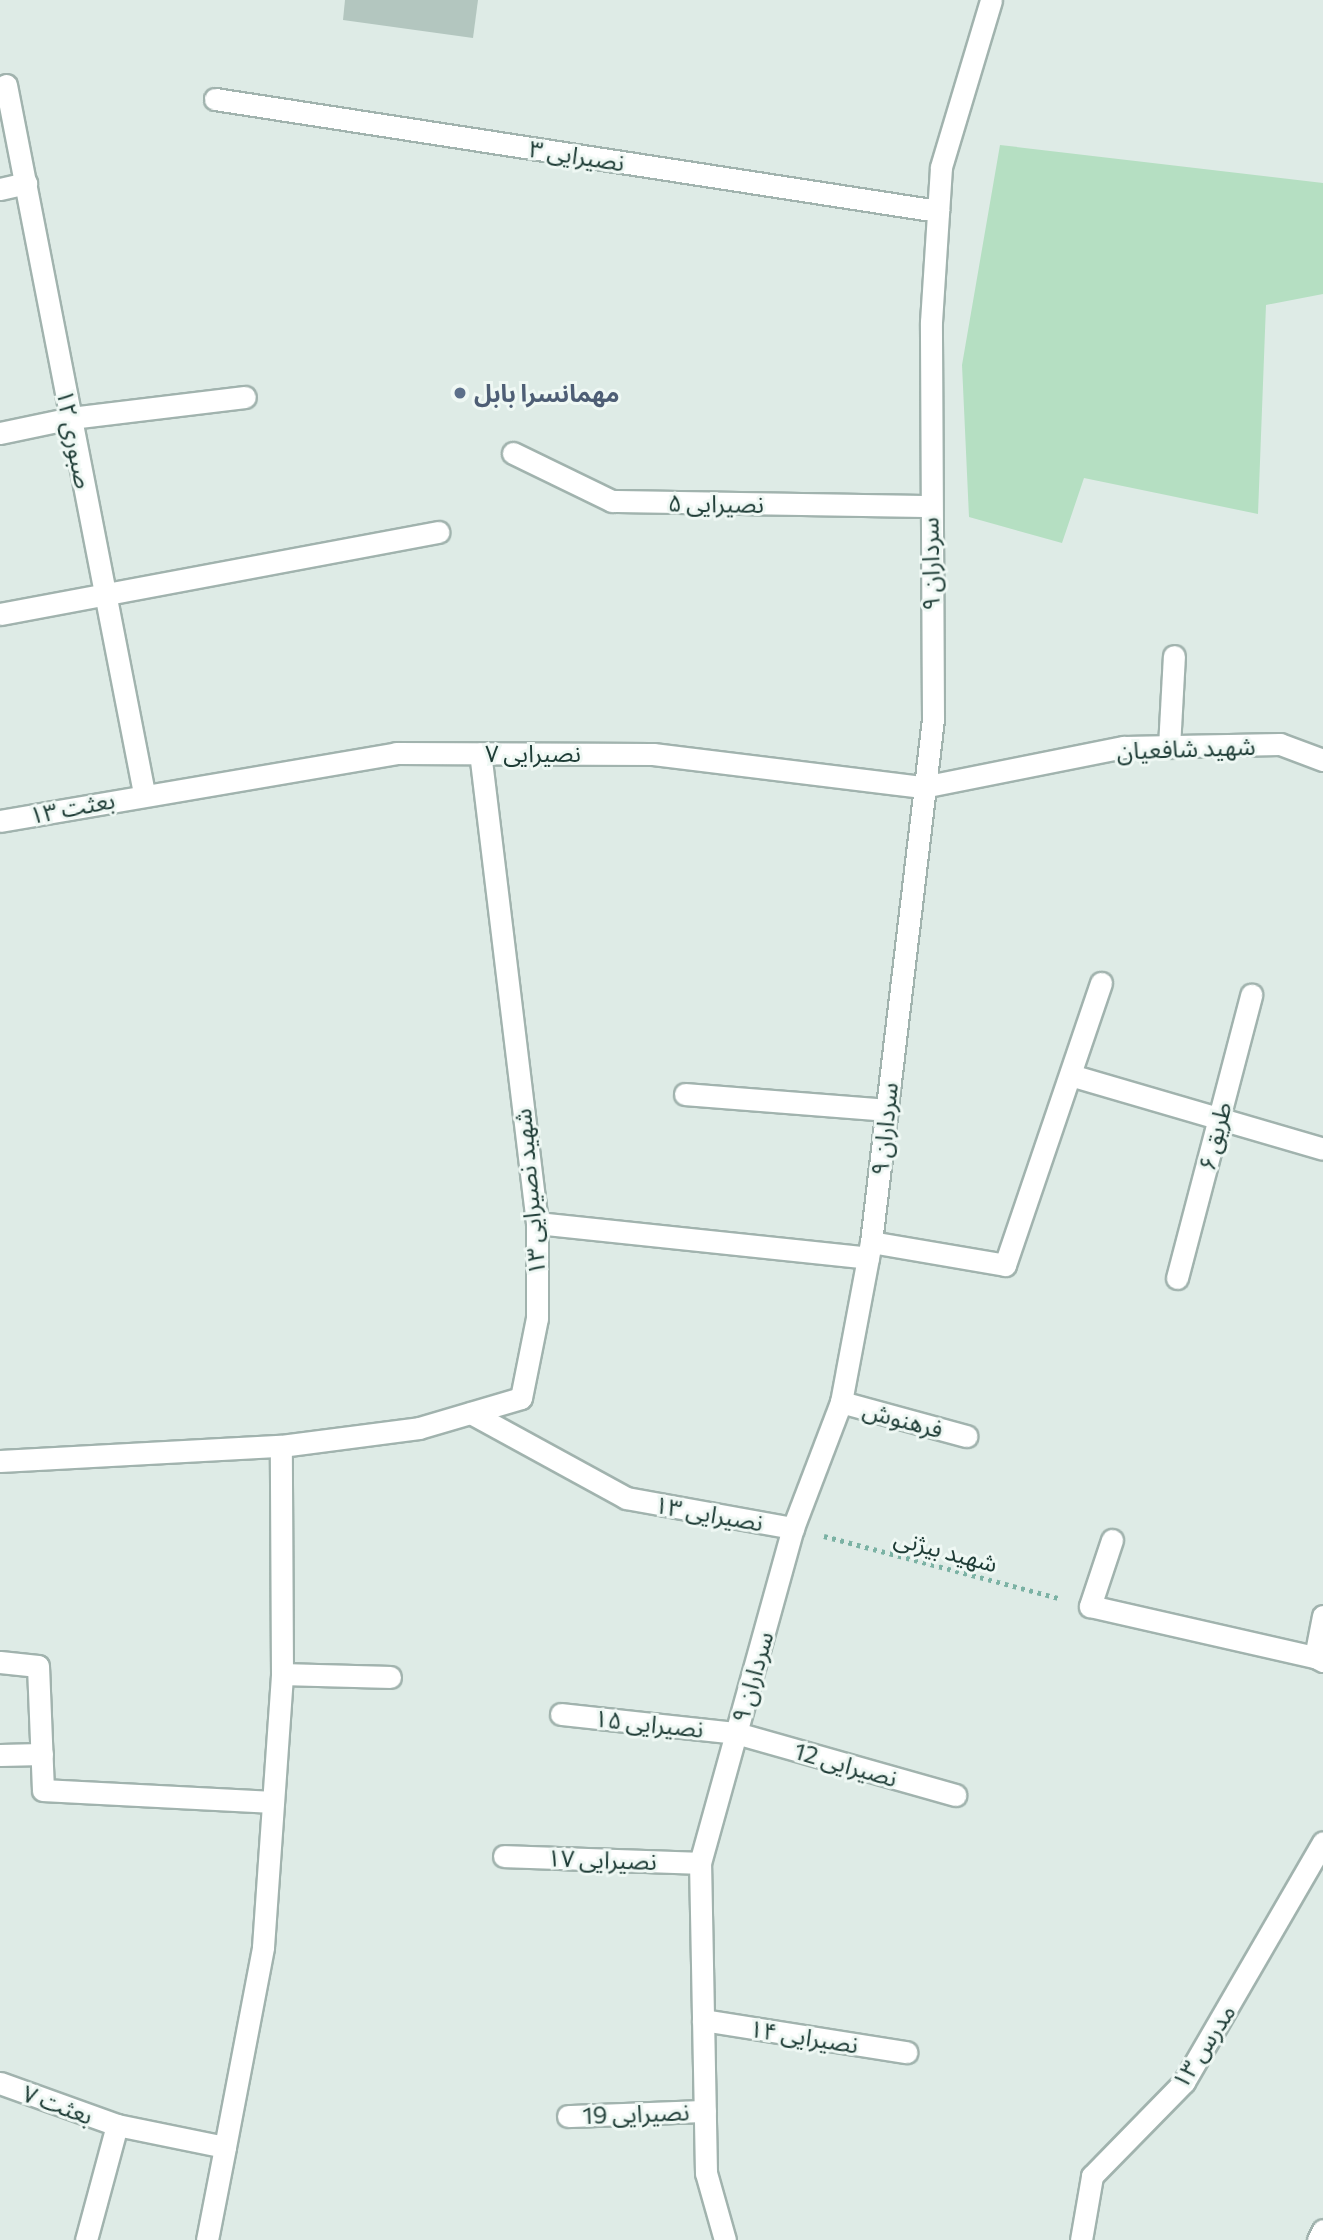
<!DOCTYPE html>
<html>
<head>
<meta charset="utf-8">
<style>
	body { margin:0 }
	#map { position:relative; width:1323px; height:2240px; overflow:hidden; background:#deebe6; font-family:Commissioner,"Noto Sans Arabic",sans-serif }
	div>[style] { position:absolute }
	.green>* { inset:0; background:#b5dfc2 }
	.building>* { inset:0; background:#b3c6bf }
	.path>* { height:4.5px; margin-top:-2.25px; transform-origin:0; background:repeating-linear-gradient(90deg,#7bb2a4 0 3.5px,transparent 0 8.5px) }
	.roads { filter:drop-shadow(2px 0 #a1b3ae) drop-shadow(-2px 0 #a1b3ae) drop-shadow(0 2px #a1b3ae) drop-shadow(0 -2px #a1b3ae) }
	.minor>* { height:21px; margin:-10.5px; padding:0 10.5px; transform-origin:10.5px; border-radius:10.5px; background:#fff }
	.tertiary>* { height:21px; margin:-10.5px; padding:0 10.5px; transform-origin:10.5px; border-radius:10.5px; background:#fff }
	.dots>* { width:19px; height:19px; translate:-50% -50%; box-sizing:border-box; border:4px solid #eff8f4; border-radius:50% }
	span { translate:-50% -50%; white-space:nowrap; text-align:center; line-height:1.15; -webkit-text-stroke:6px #eff8f4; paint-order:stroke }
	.street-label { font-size:24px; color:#1e3c36 }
	.service-label { font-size:24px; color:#4e5e75; font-weight:700 }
	.left { translate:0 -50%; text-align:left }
</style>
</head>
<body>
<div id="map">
	<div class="green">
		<div style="clip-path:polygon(1000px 145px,1323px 183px,1323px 294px,1266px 305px,1258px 514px,1084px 478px,1062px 543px,969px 517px,962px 365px)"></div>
	</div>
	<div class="building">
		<div style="clip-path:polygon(345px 0,478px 0,473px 38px,343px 20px)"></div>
	</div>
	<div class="path">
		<div style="left:824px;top:1536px;width:243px;rotate:14.8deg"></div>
	</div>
	<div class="roads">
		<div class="minor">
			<div style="left:6px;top:85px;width:721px;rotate:78.97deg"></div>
			<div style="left:215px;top:99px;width:732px;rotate:8.81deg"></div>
			<div style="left:0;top:189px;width:27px;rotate:-13deg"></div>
			<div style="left:0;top:433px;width:73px;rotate:-11.9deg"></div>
			<div style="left:71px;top:418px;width:175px;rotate:-6.9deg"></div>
			<div style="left:513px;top:453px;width:110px;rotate:25.9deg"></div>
			<div style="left:612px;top:501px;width:317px;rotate:0.9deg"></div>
			<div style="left:0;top:614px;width:446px;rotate:-10.6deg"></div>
			<div style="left:1169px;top:747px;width:91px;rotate:-86.9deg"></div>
			<div style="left:0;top:821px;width:402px;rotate:-9.7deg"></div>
			<div style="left:396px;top:753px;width:257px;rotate:0.2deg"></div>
			<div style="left:653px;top:754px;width:272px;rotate:7deg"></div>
			<div style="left:923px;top:787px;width:205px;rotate:-11.3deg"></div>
			<div style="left:1124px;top:747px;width:156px;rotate:-1.1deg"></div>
			<div style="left:1280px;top:744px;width:46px;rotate:20.4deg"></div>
			<div style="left:1074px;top:1076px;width:259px;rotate:16.3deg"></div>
			<div style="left:685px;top:1094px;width:203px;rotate:4.5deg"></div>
			<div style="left:537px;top:1223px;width:333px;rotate:6deg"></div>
			<div style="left:871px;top:1242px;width:136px;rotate:9.7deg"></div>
			<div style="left:1005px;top:1265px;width:298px;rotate:-71.2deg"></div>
			<div style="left:1177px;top:1278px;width:293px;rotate:-75.3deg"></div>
			<div style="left:841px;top:1402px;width:130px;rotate:15.2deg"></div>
			<div style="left:471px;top:1413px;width:177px;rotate:28.7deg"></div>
			<div style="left:626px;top:1498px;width:170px;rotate:10.2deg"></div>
			<div style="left:0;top:1461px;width:281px;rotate:-3.1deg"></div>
			<div style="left:281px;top:1446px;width:139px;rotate:-7.4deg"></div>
			<div style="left:419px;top:1428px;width:106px;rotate:-16.4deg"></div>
			<div style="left:521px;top:1398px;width:82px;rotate:-78.7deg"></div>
			<div style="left:537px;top:1318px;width:95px;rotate:-90deg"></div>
			<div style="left:537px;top:1223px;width:473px;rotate:-96.9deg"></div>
			<div style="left:1112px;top:1540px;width:70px;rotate:108.4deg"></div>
			<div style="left:1090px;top:1606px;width:231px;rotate:12.8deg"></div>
			<div style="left:1323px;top:1616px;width:42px;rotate:101deg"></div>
			<div style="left:1315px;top:1657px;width:9px;rotate:27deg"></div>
			<div style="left:0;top:1662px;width:38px;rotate:6deg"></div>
			<div style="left:38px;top:1666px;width:124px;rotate:87.7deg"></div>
			<div style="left:43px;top:1790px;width:230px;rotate:3deg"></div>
			<div style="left:282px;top:1674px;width:108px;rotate:1.6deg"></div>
			<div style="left:561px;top:1714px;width:176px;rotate:6.2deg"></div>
			<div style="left:736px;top:1733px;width:228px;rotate:15.8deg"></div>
			<div style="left:0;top:1755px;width:42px;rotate:-1.4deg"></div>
			<div style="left:504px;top:1856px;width:196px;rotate:2deg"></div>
			<div style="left:703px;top:2020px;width:206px;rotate:9deg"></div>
			<div style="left:0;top:2083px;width:124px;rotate:19.7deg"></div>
			<div style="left:117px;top:2125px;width:110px;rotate:11.5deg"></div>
			<div style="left:225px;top:2147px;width:204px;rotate:-79.2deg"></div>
			<div style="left:263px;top:1947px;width:274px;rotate:-86deg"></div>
			<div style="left:282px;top:1674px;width:228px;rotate:-90.3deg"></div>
			<div style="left:568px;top:2116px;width:137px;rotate:-2.1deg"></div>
			<div style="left:86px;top:2240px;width:119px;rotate:-74.9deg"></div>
			<div style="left:207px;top:2240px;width:95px;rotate:-79deg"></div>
			<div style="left:1081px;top:2240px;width:65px;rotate:-80.2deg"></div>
			<div style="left:1092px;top:2176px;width:132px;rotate:-45.6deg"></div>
			<div style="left:1184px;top:2082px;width:277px;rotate:-59.9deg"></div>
			<div style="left:1318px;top:2240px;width:11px;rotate:-63deg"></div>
		</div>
		<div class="tertiary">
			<div style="left:725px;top:2240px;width:70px;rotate:-105.8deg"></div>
			<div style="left:706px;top:2173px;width:310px;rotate:-91.1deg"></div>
			<div style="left:700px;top:1863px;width:348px;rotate:-74.5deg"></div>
			<div style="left:793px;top:1528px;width:135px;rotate:-69.1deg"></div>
			<div style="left:841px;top:1402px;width:163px;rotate:-79.4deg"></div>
			<div style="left:871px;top:1242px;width:527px;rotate:-83.24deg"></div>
			<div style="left:933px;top:719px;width:397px;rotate:-90.3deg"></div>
			<div style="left:931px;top:322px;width:155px;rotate:-86.3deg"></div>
			<div style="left:941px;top:167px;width:174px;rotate:-73.3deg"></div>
		</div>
	</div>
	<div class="dots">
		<div style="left:460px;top:393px;background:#5c6f8a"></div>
	</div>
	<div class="street-label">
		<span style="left:577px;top:155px;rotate:9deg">نصیرایی ۳</span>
		<span style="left:75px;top:439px;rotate:79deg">صبوری ۱۲</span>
		<span style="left:716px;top:503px;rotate:1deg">نصیرایی ۵</span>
		<span style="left:930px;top:564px;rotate:-91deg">سرداران ۹</span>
		<span style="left:1186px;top:748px;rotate:-2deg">شهید شافعیان</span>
		<span style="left:533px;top:753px">نصیرایی ۷</span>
		<span style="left:72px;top:807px;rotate:-11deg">بعثت ۱۳</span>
		<span style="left:884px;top:1129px;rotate:-84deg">سرداران ۹</span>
		<span style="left:1214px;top:1136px;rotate:-75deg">طریق ۶</span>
		<span style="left:529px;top:1192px;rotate:-95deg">شهید نصیرایی ۱۳</span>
		<span style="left:903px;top:1419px;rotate:15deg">فرهنوش</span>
		<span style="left:709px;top:1513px;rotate:10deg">نصیرایی ۱۳</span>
		<span style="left:946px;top:1550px;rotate:15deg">شهید بیژنی</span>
		<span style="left:752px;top:1677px;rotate:-74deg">سرداران ۹</span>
		<span style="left:649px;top:1723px;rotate:6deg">نصیرایی ۱۵</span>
		<span style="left:846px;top:1764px;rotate:16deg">نصیرایی 12</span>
		<span style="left:602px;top:1859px;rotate:2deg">نصیرایی ۱۷</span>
		<span style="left:804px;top:2036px;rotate:9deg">نصیرایی ۱۴</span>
		<span style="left:1203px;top:2046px;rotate:-57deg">مدرس ۱۳</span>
		<span style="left:58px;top:2104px;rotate:20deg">بعثت ۷</span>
		<span style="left:636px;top:2113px;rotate:-2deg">نصیرایی 19</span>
	</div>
	<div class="service-label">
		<span class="left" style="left:474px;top:393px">مهمانسرا بابل</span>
	</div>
</div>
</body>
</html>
